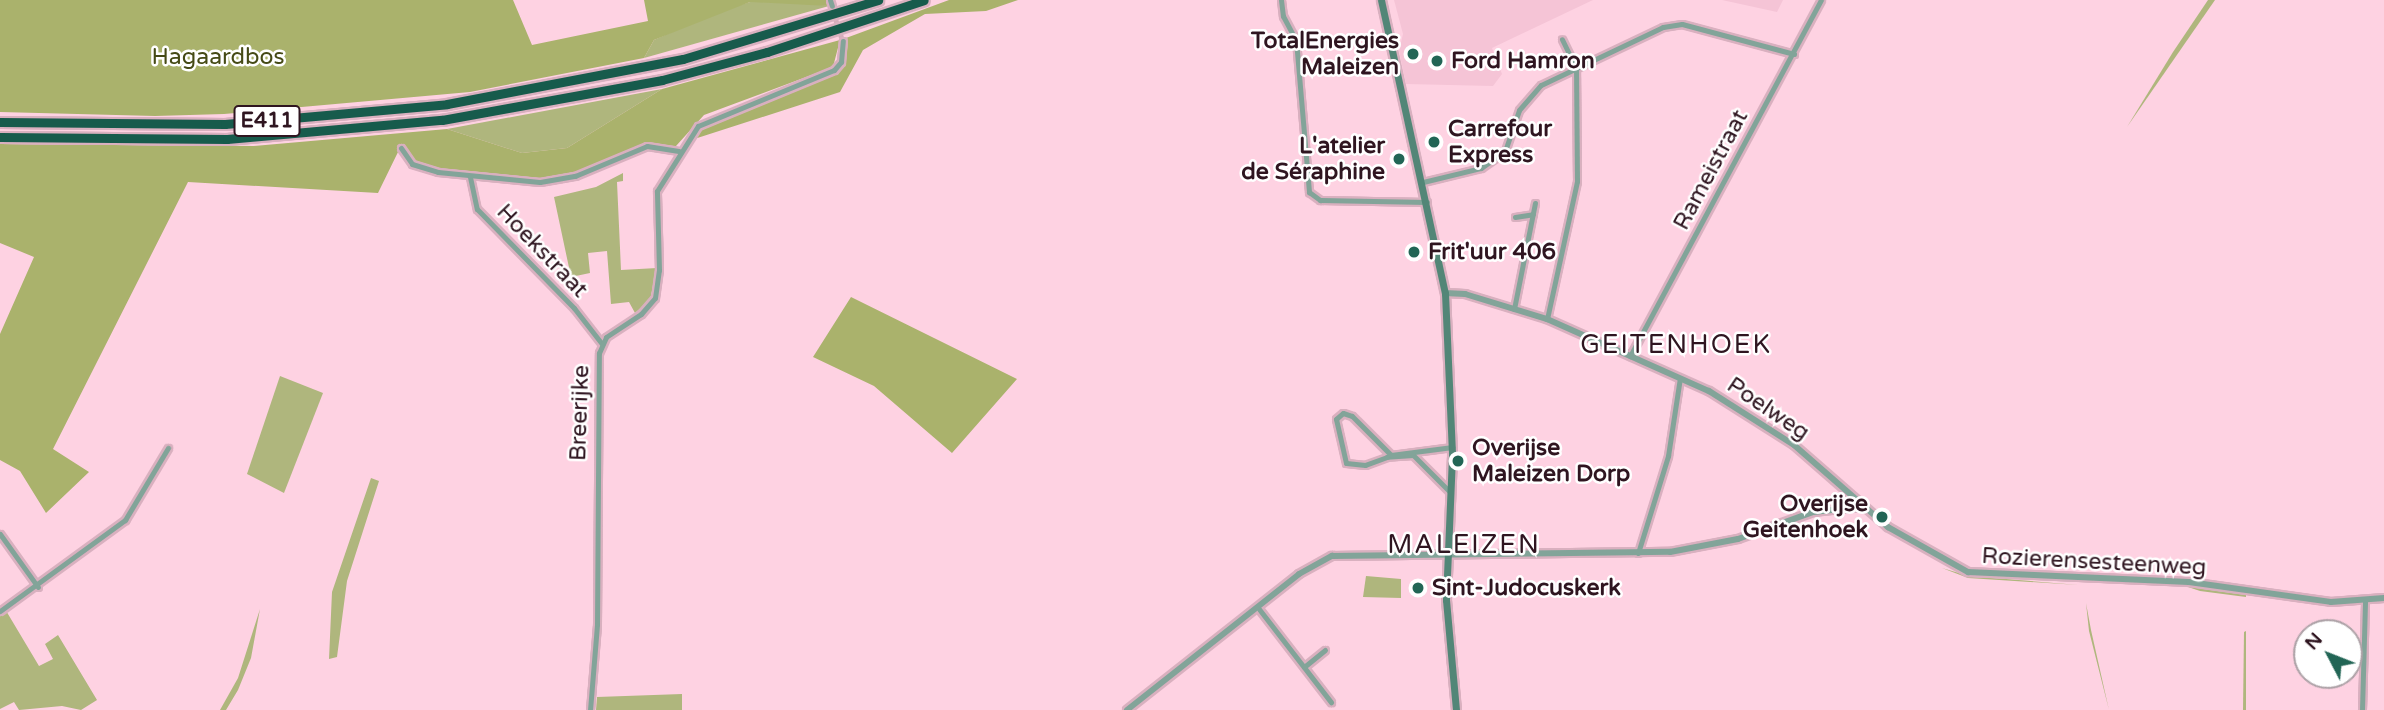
<!DOCTYPE html>
<html>
<head>
<meta charset="utf-8">
<style>
	body { margin:0 }
	#map { position:relative; width:2384px; height:710px; overflow:hidden; background:#fed2e2; font-family:"Varela Round",sans-serif }
	div>[style] { position:absolute }
	.built>* { inset:0; background:#f5c4d6 }
	.green>* { inset:0; background:#afb67d }
	.forest>* { inset:0; background:#aab26c }
	.minor-tunnel>* { height:5px; margin-top:-2.5px; transform-origin:0; background:repeating-linear-gradient(90deg,#d5acbb 0 5px,transparent 0 7.5px) }
	.roads { filter:drop-shadow(2px 0 #d9b0bf) drop-shadow(-2px 0 #d9b0bf) drop-shadow(0 2px #d9b0bf) drop-shadow(0 -2px #d9b0bf) }
	.minor>* { height:5px; margin:-2.5px; padding:0 2.5px; transform-origin:2.5px; border-radius:2.5px; background:#82a499 }
	.tertiary>* { height:6px; margin:-3px; padding:0 3px; transform-origin:3px; border-radius:3px; background:#82a499 }
	.secondary>* { height:7px; margin:-3.5px; padding:0 3.5px; transform-origin:3.5px; border-radius:3.5px; background:#528677 }
	.motorway>* { height:9px; margin:-4.5px; padding:0 4.5px; transform-origin:4.5px; border-radius:4.5px; background:#175b4c }
	.dots>* { width:19px; height:19px; translate:-50% -50%; box-sizing:border-box; border:4px solid #fff; border-radius:50% }
	span { translate:-50% -50%; white-space:nowrap; text-align:center; line-height:1.15; -webkit-text-stroke:5px #fff; paint-order:stroke }
	.shield-label span { padding:2px 5px; background:#fff; border:2px solid; border-radius:5px; -webkit-text-stroke-width:0 }
	.shield-label { font-size:21px; color:#2f1520; font-weight:700 }
	.poi-label { font-size:23px; color:#2f1520; font-weight:700 }
	.right { translate:-100% -50%; text-align:right }
	.left { translate:0 -50%; text-align:left }
	.park-label { font-size:23px; color:#454a15 }
	.street-label { font-size:23px; color:#2f1520 }
	.quarter-label { font-size:26px; color:#2f1520; letter-spacing:2px }
	.north { position:absolute; left:2293px; top:619px; width:70px; height:70px; box-sizing:border-box; background:#fff; border:2px solid #aca1a6; border-radius:50%; rotate:312deg; font-size:19px; font-weight:700; line-height:28px; text-align:center; color:#2f1520 }
	.north::after { content:''; display:block; margin:auto; width:24px; height:32px; background:#226555; clip-path:polygon(50% 0,100% 100%,50% 72%,0 100%) }
</style>
</head>
<body>
<div id="map">
	<div class="built">
		<div style="clip-path:polygon(1394px 0,1593px 0,1492px 48px,1502px 74px,1493px 86px,1406px 84px,1399px 51px,1403px 34px)"></div>
		<div style="clip-path:polygon(1722px 0,1783px 0,1777px 12px)"></div>
	</div>
	<div class="green">
		<div style="clip-path:polygon(2208px 0,2215px 0,2127px 127px,2173px 52px)"></div>
		<div style="clip-path:polygon(792px 1px,829px 6px,644px 58px,654px 40px,715px 13px,750px 2px)"></div>
		<div style="clip-path:polygon(662px 89px,567px 148px,522px 153px,447px 129px)"></div>
		<div style="clip-path:polygon(623px 173px,623px 181px,617px 182px,621px 270px,657px 268px,650px 300px,635px 313px,629px 302px,611px 304px,607px 251px,588px 253px,590px 273px,571px 277px,554px 197px,596px 187px)"></div>
		<div style="clip-path:polygon(280px 376px,323px 393px,284px 493px,247px 474px)"></div>
		<div style="clip-path:polygon(371px 478px,379px 481px,347px 581px,337px 657px,329px 659px,332px 592px)"></div>
		<div style="clip-path:polygon(1942px 568px,1969px 576px,2079px 585px,1968px 578px)"></div>
		<div style="clip-path:polygon(1366px 576px,1401px 579px,1401px 598px,1363px 597px)"></div>
		<div style="clip-path:polygon(2182px 585px,2246px 594px,2246px 597px,2200px 591px)"></div>
		<div style="clip-path:polygon(2086px 603px,2091px 630px,2109px 710px,2089px 631px)"></div>
		<div style="clip-path:polygon(5px 609px,39px 666px,53px 659px,45px 644px,58px 635px,97px 700px,81px 710px,62px 706px,19px 710px,14px 702px,0 709px,0 612px)"></div>
		<div style="clip-path:polygon(260px 609px,251px 658px,238px 690px,226px 710px,220px 710px,238px 678px)"></div>
		<div style="clip-path:polygon(2246px 631px,2246px 710px,2243px 710px,2244px 632px)"></div>
		<div style="clip-path:polygon(682px 694px,682px 710px,596px 710px,597px 697px)"></div>
	</div>
	<div class="forest">
		<div style="clip-path:polygon(0 0,513px 0,532px 45px,648px 21px,644px 0,827px 0,829px 6px,750px 2px,654px 40px,644px 58px,470px 92px,224px 114px,155px 116px,0 112px)"></div>
		<div style="clip-path:polygon(949px 0,1018px 0,986px 11px,925px 14px,863px 50px,840px 92px,688px 141px,702px 126px,843px 66px,846px 38px)"></div>
		<div style="clip-path:polygon(840px 40px,833px 67px,704px 115px,676px 146px,643px 145px,571px 174px,539px 180px,447px 172px,412px 161px,399px 150px,378px 193px,188px 182px,53px 449px,89px 472px,46px 513px,20px 471px,0 460px,0 334px,34px 257px,0 243px,0 144px,254px 146px,447px 129px,522px 153px,567px 148px,662px 89px)"></div>
		<div style="clip-path:polygon(851px 297px,1017px 379px,952px 453px,874px 386px,813px 357px)"></div>
	</div>
	<div class="minor-tunnel">
		<div style="left:833px;top:11px;width:32px;rotate:72deg"></div>
	</div>
	<div class="roads">
		<div class="minor">
			<div style="left:830px;top:0;width:6px;rotate:72deg"></div>
			<div style="left:1281px;top:0;width:16px;rotate:83deg"></div>
			<div style="left:1283px;top:16px;width:27px;rotate:62deg"></div>
			<div style="left:1296px;top:40px;width:153px;rotate:85.1deg"></div>
			<div style="left:1309px;top:192px;width:14px;rotate:36deg"></div>
			<div style="left:1320px;top:200px;width:107px;rotate:1.1deg"></div>
			<div style="left:401px;top:148px;width:19px;rotate:55deg"></div>
			<div style="left:412px;top:164px;width:27px;rotate:17deg"></div>
			<div style="left:438px;top:172px;width:102px;rotate:5.6deg"></div>
			<div style="left:540px;top:182px;width:36px;rotate:-10deg"></div>
			<div style="left:575px;top:176px;width:78px;rotate:-22.6deg"></div>
			<div style="left:647px;top:146px;width:32px;rotate:9deg"></div>
			<div style="left:470px;top:177px;width:33px;rotate:78deg"></div>
			<div style="left:477px;top:209px;width:139px;rotate:45.6deg"></div>
			<div style="left:574px;top:308px;width:46px;rotate:52.1deg"></div>
			<div style="left:1423px;top:182px;width:60px;rotate:-13.6deg"></div>
			<div style="left:1481px;top:168px;width:29px;rotate:-35deg"></div>
			<div style="left:1505px;top:151px;width:43px;rotate:-71.1deg"></div>
			<div style="left:1519px;top:110px;width:33px;rotate:-49deg"></div>
			<div style="left:1541px;top:85px;width:135px;rotate:-25.4deg"></div>
			<div style="left:1663px;top:27px;width:19px;rotate:-9deg"></div>
			<div style="left:1682px;top:24px;width:116px;rotate:15deg"></div>
			<div style="left:1515px;top:217px;width:18px;rotate:-9deg"></div>
			<div style="left:1514px;top:309px;width:108px;rotate:-78.8deg"></div>
			<div style="left:1547px;top:319px;width:141px;rotate:-77.7deg"></div>
			<div style="left:1577px;top:181px;width:113px;rotate:-90.5deg"></div>
			<div style="left:1576px;top:68px;width:32px;rotate:-116deg"></div>
			<div style="left:1630px;top:356px;width:404px;rotate:-61.8deg"></div>
			<div style="left:1451px;top:493px;width:54px;rotate:-135deg"></div>
			<div style="left:1413px;top:455px;width:26px;rotate:176deg"></div>
			<div style="left:1387px;top:457px;width:23px;rotate:160deg"></div>
			<div style="left:1365px;top:465px;width:19px;rotate:-174deg"></div>
			<div style="left:1346px;top:463px;width:45px;rotate:-102.8deg"></div>
			<div style="left:1336px;top:419px;width:9px;rotate:-41deg"></div>
			<div style="left:1343px;top:413px;width:9px;rotate:18deg"></div>
			<div style="left:1352px;top:416px;width:55px;rotate:45deg"></div>
			<div style="left:1391px;top:455px;width:62px;rotate:-7.5deg"></div>
			<div style="left:0;top:534px;width:65px;rotate:54.4deg"></div>
			<div style="left:1638px;top:553px;width:102px;rotate:-72.8deg"></div>
			<div style="left:1668px;top:456px;width:79px;rotate:-81.3deg"></div>
			<div style="left:1259px;top:609px;width:118px;rotate:52.3deg"></div>
			<div style="left:0;top:611px;width:155px;rotate:-36.1deg"></div>
			<div style="left:125px;top:520px;width:84px;rotate:-59.2deg"></div>
			<div style="left:1304px;top:667px;width:27px;rotate:-39deg"></div>
			<div style="left:590px;top:710px;width:86px;rotate:-85.3deg"></div>
			<div style="left:597px;top:624px;width:271px;rotate:-89.6deg"></div>
			<div style="left:599px;top:353px;width:17px;rotate:-66deg"></div>
			<div style="left:606px;top:337px;width:42px;rotate:-33.3deg"></div>
			<div style="left:641px;top:314px;width:21px;rotate:-49deg"></div>
			<div style="left:655px;top:298px;width:28px;rotate:-82deg"></div>
			<div style="left:659px;top:270px;width:79px;rotate:-91.5deg"></div>
			<div style="left:657px;top:191px;width:77px;rotate:-57.8deg"></div>
			<div style="left:698px;top:126px;width:147px;rotate:-22.4deg"></div>
			<div style="left:834px;top:70px;width:11px;rotate:-49deg"></div>
			<div style="left:841px;top:62px;width:21px;rotate:-85deg"></div>
			<div style="left:2362px;top:710px;width:110px;rotate:-88.4deg"></div>
		</div>
		<div class="tertiary">
			<div style="left:1445px;top:293px;width:20px;rotate:3deg"></div>
			<div style="left:1465px;top:294px;width:86px;rotate:17deg"></div>
			<div style="left:1547px;top:319px;width:177px;rotate:24deg"></div>
			<div style="left:1709px;top:391px;width:101px;rotate:32.4deg"></div>
			<div style="left:1794px;top:445px;width:125px;rotate:41.1deg"></div>
			<div style="left:1888px;top:527px;width:92px;rotate:29.4deg"></div>
			<div style="left:1968px;top:572px;width:221px;rotate:2.6deg"></div>
			<div style="left:2189px;top:582px;width:143px;rotate:8deg"></div>
			<div style="left:2331px;top:602px;width:53px;rotate:-4.3deg"></div>
			<div style="left:1127px;top:710px;width:219px;rotate:-38.3deg"></div>
			<div style="left:1299px;top:574px;width:38px;rotate:-29deg"></div>
			<div style="left:1332px;top:556px;width:338px;rotate:-0.7deg"></div>
			<div style="left:1670px;top:552px;width:69px;rotate:-10.8deg"></div>
			<div style="left:1738px;top:539px;width:80px;rotate:-19.8deg"></div>
			<div style="left:1813px;top:512px;width:47px;rotate:-6.1deg"></div>
		</div>
		<div class="secondary">
			<div style="left:1381px;top:0;width:300px;rotate:77.7deg"></div>
			<div style="left:1445px;top:293px;width:163px;rotate:87.5deg"></div>
			<div style="left:1452px;top:456px;width:144px;rotate:92.4deg"></div>
			<div style="left:1446px;top:600px;width:110px;rotate:84.8deg"></div>
		</div>
		<div class="motorway">
			<div style="left:0;top:122px;width:225px;rotate:0.5deg"></div>
			<div style="left:225px;top:124px;width:223px;rotate:-5.1deg"></div>
			<div style="left:447px;top:104px;width:240px;rotate:-10.8deg"></div>
			<div style="left:683px;top:59px;width:204px;rotate:-16.8deg"></div>
			<div style="left:0;top:137px;width:227px;rotate:0.5deg"></div>
			<div style="left:227px;top:139px;width:216px;rotate:-5.1deg"></div>
			<div style="left:442px;top:120px;width:224px;rotate:-10.3deg"></div>
			<div style="left:662px;top:80px;width:109px;rotate:-14.9deg"></div>
			<div style="left:767px;top:52px;width:165px;rotate:-18.3deg"></div>
		</div>
	</div>
	<div class="dots">
		<div style="left:1413px;top:54px;background:#226555"></div>
		<div style="left:1437px;top:61px;background:#226555"></div>
		<div style="left:1434px;top:142px;background:#226555"></div>
		<div style="left:1399px;top:159px;background:#226555"></div>
		<div style="left:1414px;top:252px;background:#226555"></div>
		<div style="left:1458px;top:461px;background:#226555"></div>
		<div style="left:1882px;top:517px;background:#226555"></div>
		<div style="left:1418px;top:588px;background:#226555"></div>
	</div>
	<div class="shield-label">
		<span style="left:267px;top:121px">E411</span>
	</div>
	<div class="poi-label">
		<span class="right" style="left:1399px;top:54px">TotalEnergies<br>Maleizen</span>
		<span class="left" style="left:1451px;top:61px">Ford Hamron</span>
		<span class="left" style="left:1448px;top:142px">Carrefour<br>Express</span>
		<span class="right" style="left:1385px;top:159px">L'atelier<br>de Séraphine</span>
		<span class="left" style="left:1428px;top:252px">Frit'uur 406</span>
		<span class="left" style="left:1472px;top:461px">Overijse<br>Maleizen Dorp</span>
		<span class="right" style="left:1868px;top:517px">Overijse<br>Geitenhoek</span>
		<span class="left" style="left:1432px;top:588px">Sint-Judocuskerk</span>
	</div>
	<div class="park-label">
		<span style="left:218px;top:57px">Hagaardbos</span>
	</div>
	<div class="street-label">
		<span style="left:1711px;top:170px;rotate:-62deg">Rameistraat</span>
		<span style="left:542px;top:251px;rotate:46deg">Hoekstraat</span>
		<span style="left:1768px;top:409px;rotate:34deg">Poelweg</span>
		<span style="left:580px;top:413px;rotate:-88deg">Breerijke</span>
		<span style="left:2094px;top:562px;rotate:3deg">Rozierensesteenweg</span>
	</div>
	<div class="quarter-label">
		<span style="left:1676px;top:345px">GEITENHOEK</span>
		<span style="left:1464px;top:545px">MALEIZEN</span>
	</div>
	<div class="north">N</div>
</div>
</body>
</html>
